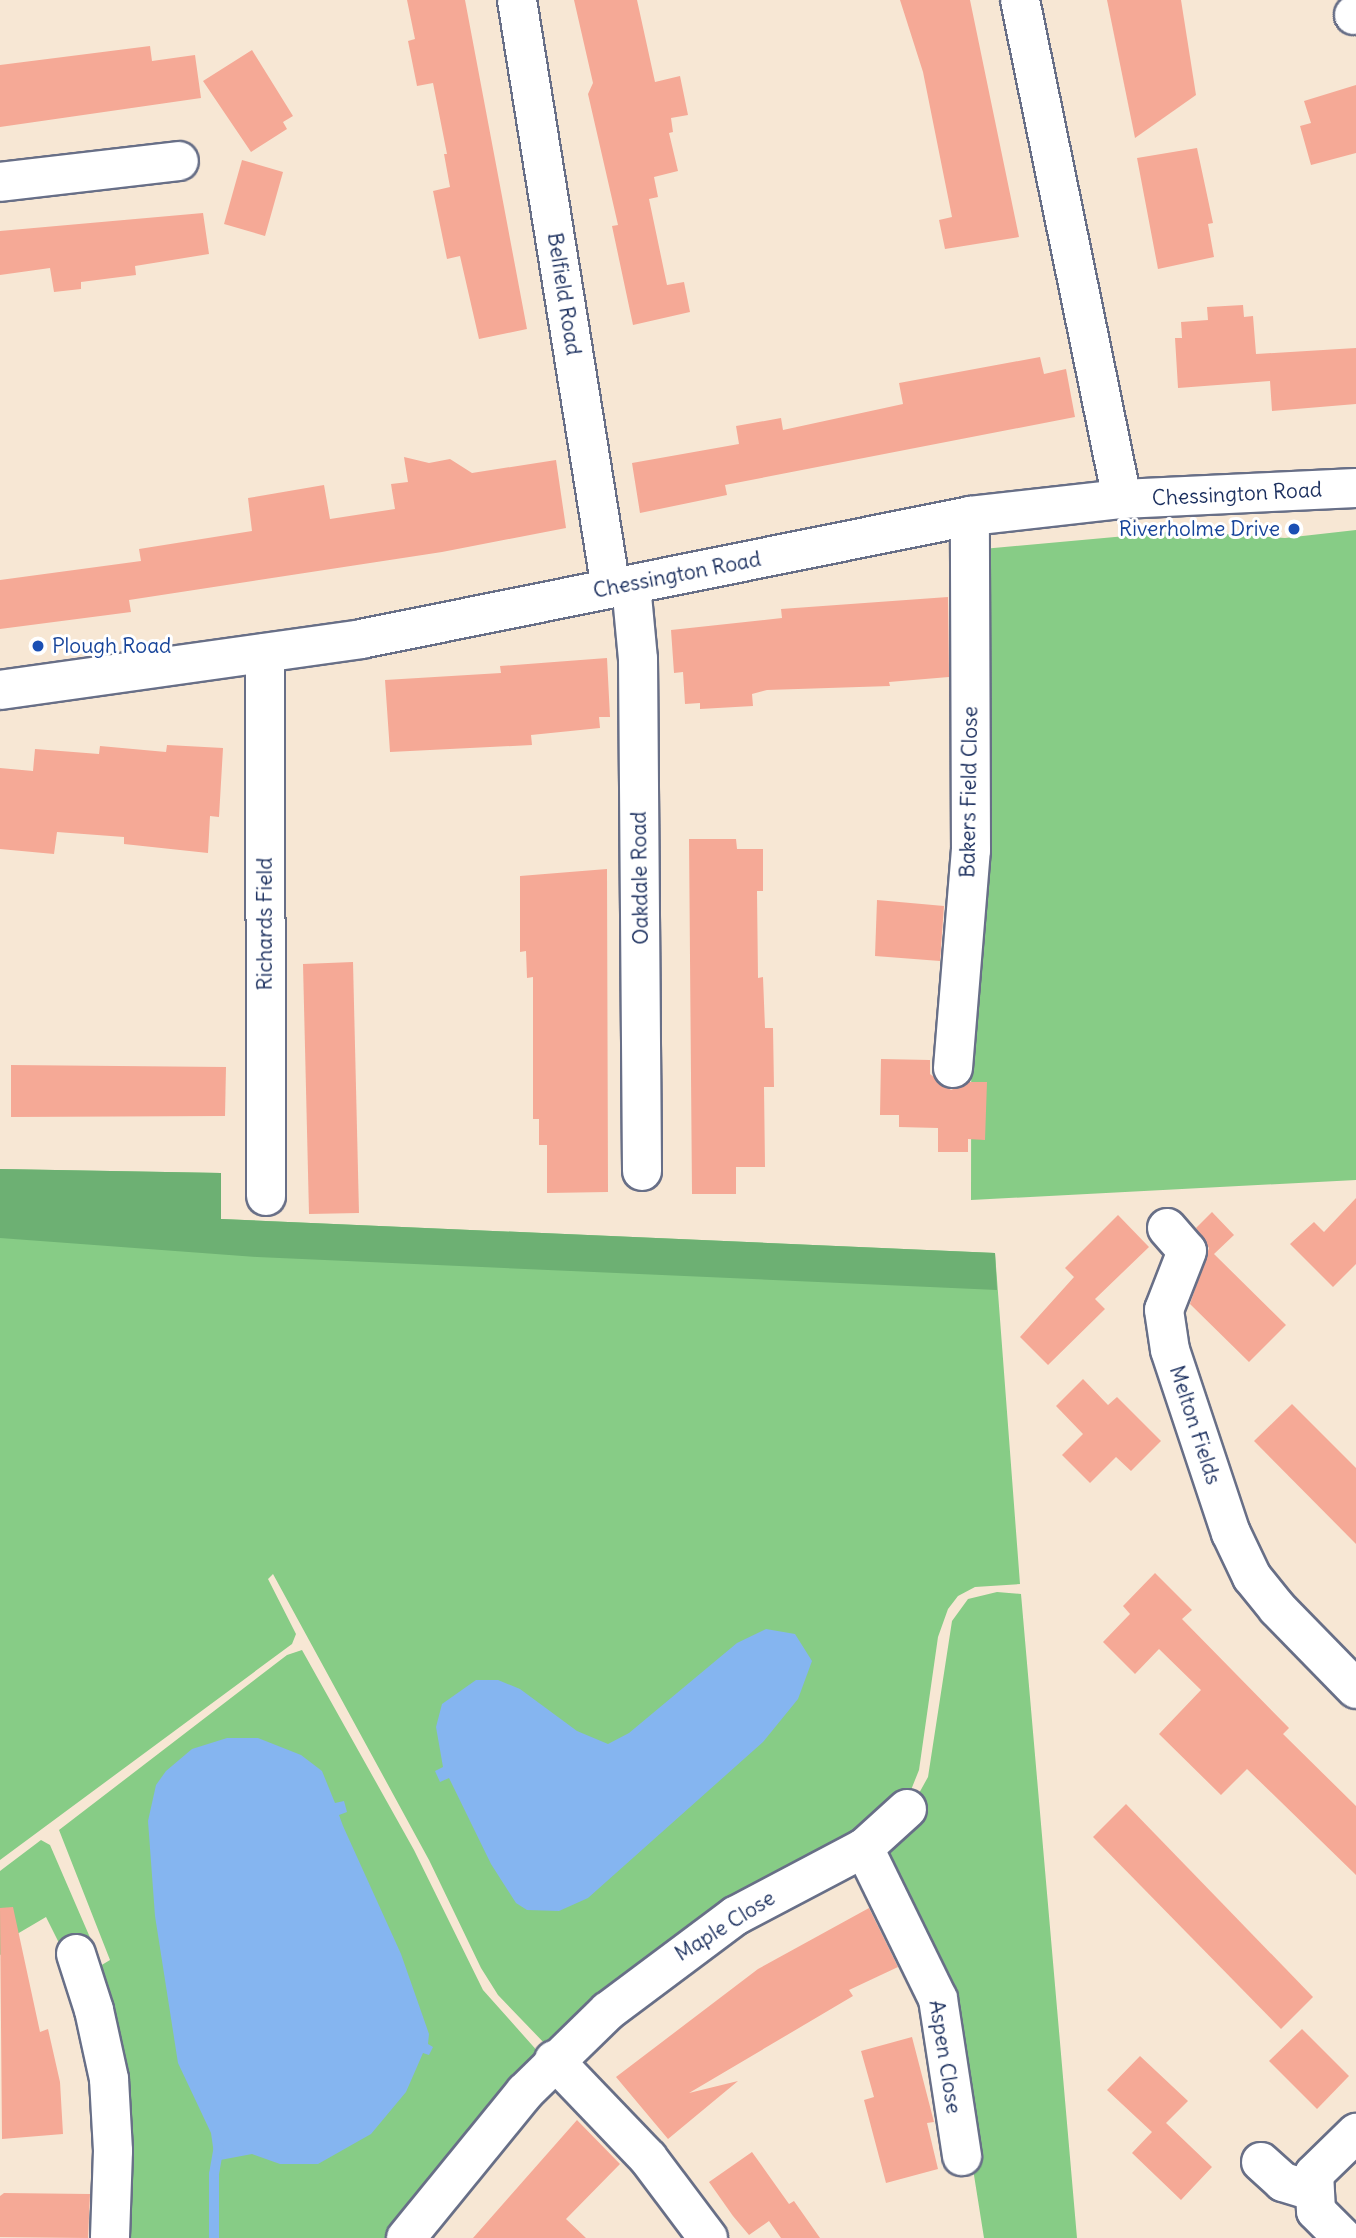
<!DOCTYPE html>
<html>
<head>
<meta charset="utf-8">
<style>
	body { margin:0 }
	#map { position:relative; width:1356px; height:2238px; overflow:hidden; background:#f7e7d4; font-family:Delius,sans-serif }
	div>[style] { position:absolute }
	.green>* { inset:0; background:#87cc86 }
	.forest>* { inset:0; background:#6db073 }
	.water>* { inset:0; background:#85b5f0 }
	.stream>* { height:10px; margin:-5px; padding:0 5px; transform-origin:5px; border-radius:5px; background:#85b5f0 }
	.building>* { inset:0; background:#f5a996 }
	.roads { filter:drop-shadow(2px 0 #686f87) drop-shadow(-2px 0 #686f87) drop-shadow(0 2px #686f87) drop-shadow(0 -2px #686f87) }
	.street>* { height:38px; margin:-19px; padding:0 19px; transform-origin:19px; border-radius:19px; background:#fff }
	.secondary>* { height:38px; margin:-19px; padding:0 19px; transform-origin:19px; border-radius:19px; background:#fff }
	.dots>* { width:19px; height:19px; translate:-50% -50%; box-sizing:border-box; border:4px solid #fff; border-radius:50% }
	span { translate:-50% -50%; white-space:nowrap; text-align:center; line-height:1.15; -webkit-text-stroke:6px #fff; paint-order:stroke }
	.street-label { font-size:21px; color:#1b2f5e }
	.transit-label { font-size:21px; color:#164399 }
	.right { translate:-100% -50%; text-align:right }
	.left { translate:0 -50%; text-align:left }
</style>
</head>
<body>
<div id="map">
	<div class="green">
		<div style="clip-path:polygon(1356px 530px,1356px 1180px,971px 1200px,972px 550px,1181px 531px,1285px 538px)"></div>
		<div style="clip-path:polygon(0 1169px,221px 1173px,221px 1219px,995px 1253px,1020px 1584px,975px 1587px,958px 1596px,948px 1609px,938px 1637px,919px 1770px,909px 1795px,547px 2046px,498px 1995px,481px 1968px,429px 1860px,273px 1574px,268px 1579px,296px 1634px,292px 1644px,0 1860px)"></div>
		<div style="clip-path:polygon(997px 1592px,1021px 1594px,1077px 2238px,984px 2238px,959px 2081px,891px 1874px,887px 1851px,928px 1777px,952px 1621px,968px 1599px)"></div>
		<div style="clip-path:polygon(302px 1650px,414px 1850px,483px 1990px,540px 2054px,455px 2148px,385px 2238px,128px 2238px,95px 1969px,110px 1960px,59px 1830px,287px 1655px)"></div>
		<div style="clip-path:polygon(41px 1840px,50px 1845px,98px 1956px,90px 1960px,66px 1957px,46px 1917px,12px 1937px,16px 1947px,0 1955px,0 1871px)"></div>
	</div>
	<div class="forest">
		<div style="clip-path:polygon(0 1169px,221px 1173px,221px 1219px,995px 1253px,997px 1290px,257px 1257px,0 1238px)"></div>
	</div>
	<div class="water">
		<div style="clip-path:polygon(766px 1629px,795px 1634px,812px 1661px,798px 1699px,763px 1742px,588px 1898px,559px 1911px,527px 1910px,516px 1903px,491px 1864px,449px 1778px,440px 1782px,435px 1771px,443px 1767px,436px 1727px,442px 1704px,476px 1680px,498px 1680px,520px 1689px,577px 1731px,608px 1744px,629px 1733px,737px 1643px)"></div>
		<div style="clip-path:polygon(227px 1738px,258px 1738px,301px 1755px,322px 1771px,335px 1803px,344px 1801px,347px 1812px,339px 1815px,343px 1826px,401px 1954px,429px 2034px,428px 2044px,433px 2047px,429px 2055px,423px 2053px,406px 2092px,371px 2134px,318px 2164px,280px 2164px,252px 2154px,215px 2161px,211px 2133px,178px 2063px,155px 1916px,148px 1821px,156px 1785px,166px 1771px,192px 1749px)"></div>
	</div>
	<div class="stream">
		<div style="left:214px;top:2238px;width:64px;rotate:-90deg"></div>
		<div style="left:214px;top:2174px;width:27px;rotate:-80deg"></div>
	</div>
	<div class="building">
		<div style="clip-path:polygon(407px 0,465px 0,527px 329px,479px 339px,460px 256px,447px 259px,433px 191px,450px 187px,444px 154px,447px 154px,433px 83px,417px 86px,408px 41px,415px 39px)"></div>
		<div style="clip-path:polygon(574px 0,637px 0,655px 82px,680px 76px,688px 115px,671px 118px,673px 132px,669px 133px,678px 171px,654px 177px,658px 197px,649px 199px,667px 285px,684px 282px,690px 312px,633px 325px,612px 226px,618px 225px,588px 94px,593px 83px)"></div>
		<div style="clip-path:polygon(900px 0,970px 0,1019px 237px,945px 249px,939px 220px,952px 217px,923px 72px)"></div>
		<div style="clip-path:polygon(1107px 0,1181px 0,1196px 95px,1135px 138px)"></div>
		<div style="clip-path:polygon(150px 46px,152px 61px,195px 55px,201px 98px,0 127px,0 65px)"></div>
		<div style="clip-path:polygon(252px 50px,293px 116px,283px 122px,287px 129px,251px 152px,203px 81px)"></div>
		<div style="clip-path:polygon(1356px 85px,1356px 153px,1311px 165px,1300px 126px,1311px 123px,1304px 101px)"></div>
		<div style="clip-path:polygon(1197px 148px,1213px 223px,1208px 224px,1214px 257px,1158px 269px,1137px 158px)"></div>
		<div style="clip-path:polygon(242px 160px,283px 172px,265px 236px,224px 224px)"></div>
		<div style="clip-path:polygon(203px 213px,209px 254px,135px 266px,136px 275px,81px 282px,81px 289px,54px 292px,50px 268px,0 275px,0 231px)"></div>
		<div style="clip-path:polygon(1243px 305px,1244px 317px,1253px 316px,1256px 354px,1356px 348px,1356px 404px,1272px 411px,1270px 381px,1178px 388px,1175px 338px,1182px 338px,1181px 322px,1208px 320px,1207px 307px)"></div>
		<div style="clip-path:polygon(1040px 357px,1044px 374px,1066px 369px,1075px 417px,725px 485px,727px 495px,640px 513px,632px 463px,739px 444px,736px 426px,781px 418px,783px 430px,903px 404px,899px 383px)"></div>
		<div style="clip-path:polygon(404px 457px,429px 463px,450px 459px,472px 473px,556px 460px,566px 528px,442px 552px,129px 600px,131px 612px,0 629px,0 580px,141px 561px,139px 549px,252px 531px,248px 498px,324px 485px,330px 519px,395px 509px,391px 484px,408px 482px)"></div>
		<div style="clip-path:polygon(948px 597px,949px 677px,889px 682px,890px 686px,767px 690px,752px 694px,753px 706px,700px 709px,700px 703px,685px 704px,683px 672px,674px 673px,671px 630px,782px 618px,781px 609px)"></div>
		<div style="clip-path:polygon(607px 658px,610px 717px,599px 717px,600px 728px,531px 735px,532px 745px,390px 752px,385px 680px,501px 673px,500px 666px)"></div>
		<div style="clip-path:polygon(167px 745px,223px 748px,219px 817px,210px 816px,208px 853px,124px 844px,124px 837px,57px 832px,54px 854px,0 849px,0 768px,33px 771px,35px 749px,99px 754px,100px 746px,166px 752px)"></div>
		<div style="clip-path:polygon(689px 839px,736px 839px,737px 849px,763px 849px,763px 891px,757px 891px,758px 978px,763px 977px,765px 1028px,773px 1028px,774px 1087px,764px 1087px,765px 1167px,736px 1167px,736px 1194px,692px 1194px)"></div>
		<div style="clip-path:polygon(607px 869px,608px 1192px,547px 1193px,547px 1145px,539px 1145px,539px 1119px,533px 1119px,533px 977px,527px 978px,526px 951px,520px 952px,520px 876px)"></div>
		<div style="clip-path:polygon(877px 900px,944px 906px,940px 961px,875px 956px)"></div>
		<div style="clip-path:polygon(353px 962px,359px 1213px,309px 1214px,303px 964px)"></div>
		<div style="clip-path:polygon(881px 1059px,930px 1060px,930px 1074px,951px 1090px,969px 1082px,987px 1082px,985px 1140px,968px 1139px,968px 1152px,938px 1152px,938px 1128px,899px 1127px,899px 1115px,880px 1115px)"></div>
		<div style="clip-path:polygon(11px 1065px,226px 1067px,225px 1116px,11px 1117px)"></div>
		<div style="clip-path:polygon(1356px 1198px,1356px 1264px,1333px 1287px,1290px 1244px,1314px 1222px,1324px 1232px)"></div>
		<div style="clip-path:polygon(1212px 1212px,1234px 1235px,1214px 1254px,1286px 1325px,1249px 1362px,1190px 1304px,1209px 1248px,1196px 1228px)"></div>
		<div style="clip-path:polygon(1118px 1215px,1149px 1247px,1095px 1299px,1105px 1309px,1048px 1365px,1020px 1337px,1074px 1277px,1065px 1268px)"></div>
		<div style="clip-path:polygon(1083px 1379px,1108px 1405px,1117px 1397px,1161px 1441px,1131px 1471px,1116px 1457px,1090px 1483px,1062px 1455px,1083px 1434px,1056px 1406px)"></div>
		<div style="clip-path:polygon(1292px 1404px,1356px 1468px,1356px 1544px,1254px 1441px)"></div>
		<div style="clip-path:polygon(1155px 1573px,1192px 1610px,1182px 1619px,1289px 1728px,1283px 1734px,1356px 1806px,1356px 1875px,1247px 1769px,1221px 1795px,1159px 1734px,1201px 1690px,1159px 1649px,1135px 1674px,1103px 1642px,1130px 1614px,1123px 1606px)"></div>
		<div style="clip-path:polygon(1126px 1804px,1313px 1997px,1281px 2029px,1093px 1837px)"></div>
		<div style="clip-path:polygon(13px 1907px,40px 2032px,48px 2029px,60px 2082px,63px 2134px,2px 2139px,0 1908px)"></div>
		<div style="clip-path:polygon(869px 1908px,898px 1967px,849px 1990px,853px 1996px,689px 2093px,738px 2081px,668px 2139px,616px 2077px,758px 1969px)"></div>
		<div style="clip-path:polygon(1302px 2029px,1349px 2076px,1317px 2109px,1269px 2061px)"></div>
		<div style="clip-path:polygon(912px 2037px,934px 2122px,927px 2123px,938px 2169px,886px 2183px,864px 2100px,874px 2097px,861px 2051px)"></div>
		<div style="clip-path:polygon(1140px 2056px,1188px 2101px,1166px 2123px,1212px 2167px,1181px 2200px,1132px 2153px,1152px 2132px,1107px 2090px)"></div>
		<div style="clip-path:polygon(577px 2120px,620px 2164px,566px 2219px,586px 2238px,473px 2238px)"></div>
		<div style="clip-path:polygon(752px 2152px,789px 2204px,794px 2201px,820px 2238px,781px 2238px,769px 2221px,749px 2235px,733px 2216px,709px 2182px)"></div>
		<div style="clip-path:polygon(4px 2193px,90px 2194px,88px 2238px,0 2237px,0 2196px)"></div>
	</div>
	<div class="roads">
		<div class="street">
			<div style="left:517px;top:0;width:596px;rotate:80.93deg"></div>
			<div style="left:1020px;top:0;width:509px;rotate:78.45deg"></div>
			<div style="left:1354px;top:15px;width:2px;rotate:-27deg"></div>
			<div style="left:0;top:182px;width:180px;rotate:-6.7deg"></div>
			<div style="left:631px;top:585px;width:74px;rotate:84.6deg"></div>
			<div style="left:638px;top:659px;width:512px;rotate:89.55deg"></div>
			<div style="left:265px;top:653px;width:543px;rotate:89.89deg"></div>
			<div style="left:953px;top:1068px;width:219px;rotate:-85.3deg"></div>
			<div style="left:971px;top:850px;width:334px;rotate:-90.2deg"></div>
			<div style="left:1167px;top:1228px;width:30px;rotate:49deg"></div>
			<div style="left:1187px;top:1251px;width:63px;rotate:111.3deg"></div>
			<div style="left:1164px;top:1310px;width:40px;rotate:81.5deg"></div>
			<div style="left:1170px;top:1350px;width:193px;rotate:71.6deg"></div>
			<div style="left:1231px;top:1533px;width:49px;rotate:64.5deg"></div>
			<div style="left:1252px;top:1577px;width:40px;rotate:51deg"></div>
			<div style="left:1277px;top:1608px;width:113px;rotate:45.7deg"></div>
			<div style="left:864px;top:1848px;width:168px;rotate:63.9deg"></div>
			<div style="left:938px;top:1999px;width:159px;rotate:81.3deg"></div>
			<div style="left:76px;top:1954px;width:59px;rotate:72.2deg"></div>
			<div style="left:94px;top:2010px;width:71px;rotate:77.7deg"></div>
			<div style="left:109px;top:2079px;width:72px;rotate:86.8deg"></div>
			<div style="left:113px;top:2151px;width:87px;rotate:92deg"></div>
			<div style="left:554px;top:2060px;width:136px;rotate:46.2deg"></div>
			<div style="left:648px;top:2158px;width:100px;rotate:53.1deg"></div>
			<div style="left:1261px;top:2162px;width:30px;rotate:42deg"></div>
			<div style="left:1283px;top:2182px;width:30px;rotate:17deg"></div>
			<div style="left:406px;top:2238px;width:188px;rotate:-50.8deg"></div>
			<div style="left:525px;top:2092px;width:116px;rotate:-44.3deg"></div>
			<div style="left:608px;top:2011px;width:159px;rotate:-36.8deg"></div>
			<div style="left:735px;top:1916px;width:146px;rotate:-27.8deg"></div>
			<div style="left:864px;top:1848px;width:58px;rotate:-42.2deg"></div>
			<div style="left:1343px;top:2238px;width:38px;rotate:-135deg"></div>
			<div style="left:1316px;top:2211px;width:37px;rotate:-93deg"></div>
			<div style="left:1314px;top:2174px;width:59px;rotate:-44.3deg"></div>
		</div>
		<div class="secondary">
			<div style="left:0;top:690px;width:365px;rotate:-8deg"></div>
			<div style="left:361px;top:639px;width:621px;rotate:-11.42deg"></div>
			<div style="left:970px;top:516px;width:153px;rotate:-6.4deg"></div>
			<div style="left:1122px;top:499px;width:234px;rotate:-2.7deg"></div>
		</div>
	</div>
	<div class="dots">
		<div style="left:1294px;top:529px;background:#1a4fb4"></div>
		<div style="left:38px;top:646px;background:#1a4fb4"></div>
	</div>
	<div class="street-label">
		<span style="left:564px;top:294px;rotate:81deg">Belfield Road</span>
		<span style="left:1237px;top:494px;rotate:-3deg">Chessington Road</span>
		<span style="left:677px;top:575px;rotate:-11deg">Chessington Road</span>
		<span style="left:969px;top:792px;rotate:-89deg">Bakers Field Close</span>
		<span style="left:640px;top:878px;rotate:-91deg">Oakdale Road</span>
		<span style="left:265px;top:924px;rotate:-90deg">Richards Field</span>
		<span style="left:1195px;top:1425px;rotate:72deg">Melton Fields</span>
		<span style="left:725px;top:1926px;rotate:-32deg">Maple Close</span>
		<span style="left:945px;top:2057px;rotate:81deg">Aspen Close</span>
	</div>
	<div class="transit-label">
		<span class="right" style="left:1280px;top:529px">Riverholme Drive</span>
		<span class="left" style="left:52px;top:646px">Plough Road</span>
	</div>
</div>
</body>
</html>
